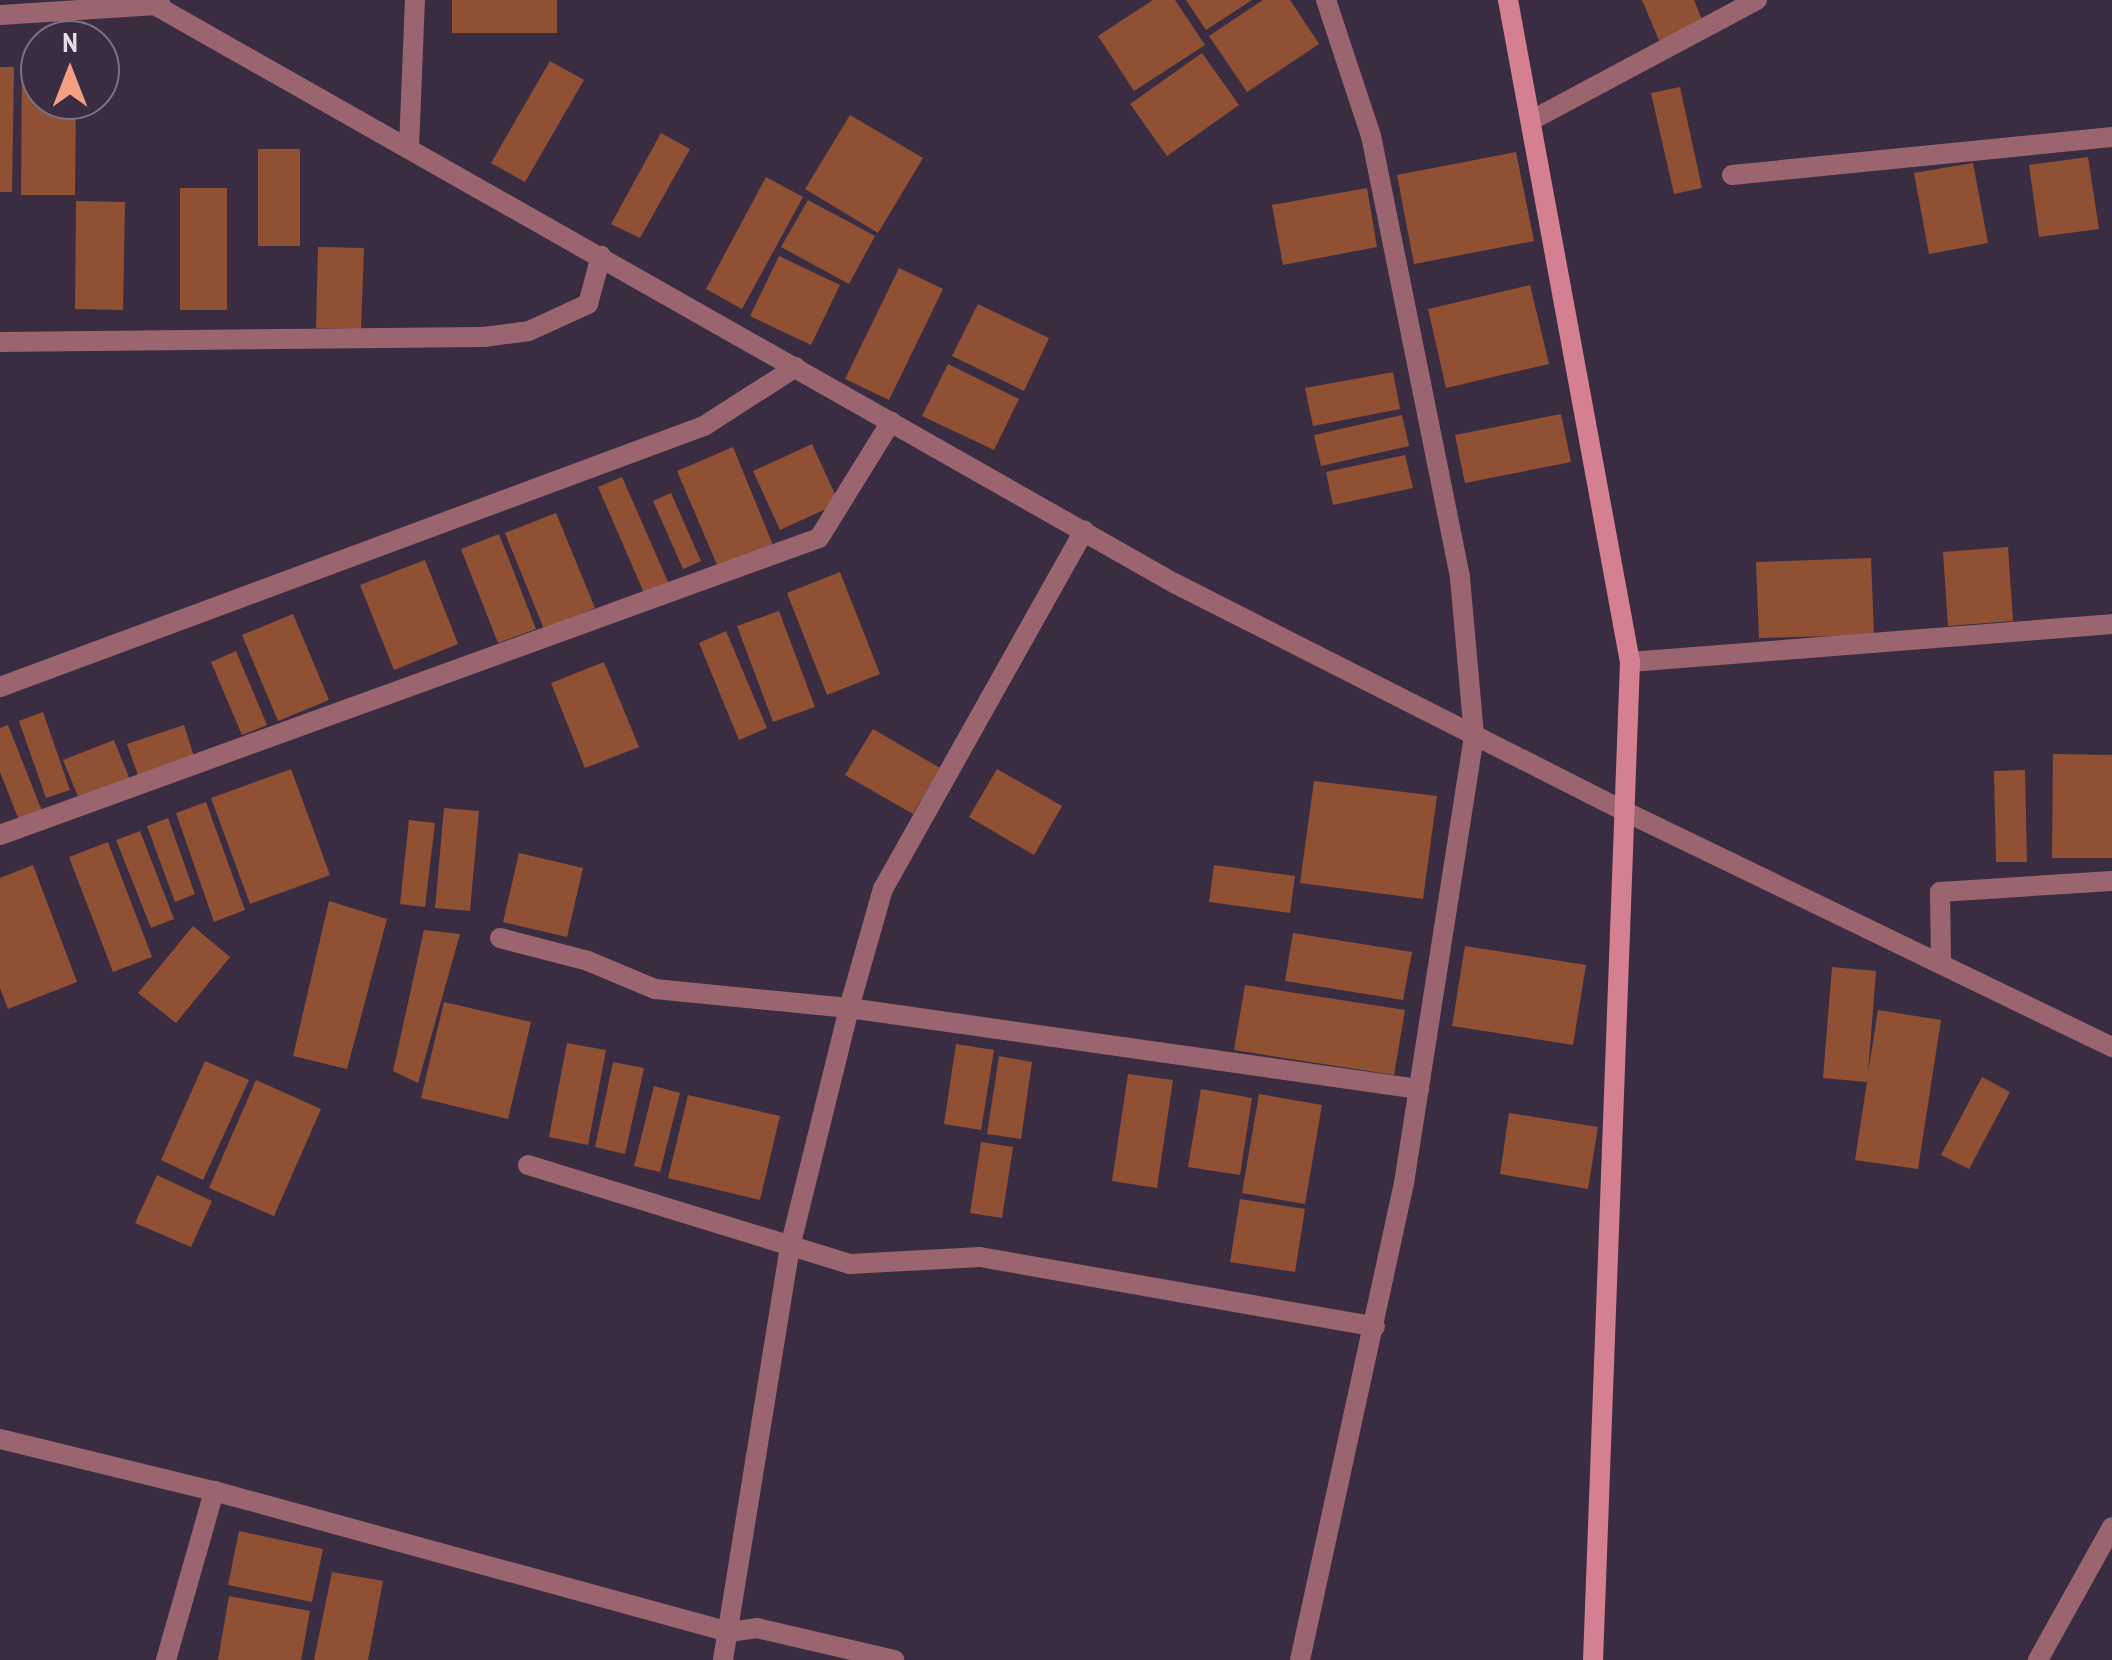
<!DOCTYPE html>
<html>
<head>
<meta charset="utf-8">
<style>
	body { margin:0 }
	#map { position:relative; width:2112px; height:1660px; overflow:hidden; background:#3a2d41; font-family:"PT Sans Narrow",sans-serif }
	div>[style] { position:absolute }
	.building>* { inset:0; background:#905033 }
	.street>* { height:20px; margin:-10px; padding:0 10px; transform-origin:10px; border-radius:10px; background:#9a656f }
	.secondary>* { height:20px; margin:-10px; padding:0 10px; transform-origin:10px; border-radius:10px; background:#d48091 }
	span { translate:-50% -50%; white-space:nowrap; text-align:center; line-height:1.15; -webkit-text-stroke:8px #3a2d41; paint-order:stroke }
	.north { position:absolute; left:20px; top:20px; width:100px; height:100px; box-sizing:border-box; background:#3a2d41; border:2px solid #7e7384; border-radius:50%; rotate:0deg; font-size:28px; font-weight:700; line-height:40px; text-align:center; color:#e4dce9 }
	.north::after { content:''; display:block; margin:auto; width:35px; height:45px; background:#f39f83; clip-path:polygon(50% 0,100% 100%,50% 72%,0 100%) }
</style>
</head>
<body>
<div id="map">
	<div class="building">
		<div style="clip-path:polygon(452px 0,557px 0,557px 33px,452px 33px)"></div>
		<div style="clip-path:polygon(1153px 0,1175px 0,1205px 45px,1134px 91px,1098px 36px)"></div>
		<div style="clip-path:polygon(1186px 0,1252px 0,1206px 30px)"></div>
		<div style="clip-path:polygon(1263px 0,1290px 0,1319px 44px,1247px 92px,1209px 36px)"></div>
		<div style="clip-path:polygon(1642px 0,1694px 0,1705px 27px,1661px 45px)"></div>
		<div style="clip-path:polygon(1202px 53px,1239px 105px,1167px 156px,1130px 104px)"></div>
		<div style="clip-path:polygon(22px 59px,40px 59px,40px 100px,76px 100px,75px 195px,21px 195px)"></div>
		<div style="clip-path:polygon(550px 61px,584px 80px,525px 182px,491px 163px)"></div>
		<div style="clip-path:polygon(0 67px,14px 67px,12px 192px,0 192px)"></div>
		<div style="clip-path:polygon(1680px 87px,1702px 188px,1674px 194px,1651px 93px)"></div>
		<div style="clip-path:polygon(850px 115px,923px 158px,878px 233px,805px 189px)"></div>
		<div style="clip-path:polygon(661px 133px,690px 149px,640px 238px,611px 224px)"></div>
		<div style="clip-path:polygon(258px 149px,300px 149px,300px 246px,258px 246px)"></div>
		<div style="clip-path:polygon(1516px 152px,1534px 241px,1414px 264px,1397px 175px)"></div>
		<div style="clip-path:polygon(2088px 157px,2099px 229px,2039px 237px,2029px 165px)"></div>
		<div style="clip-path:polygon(1973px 163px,1988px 243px,1929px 254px,1914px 173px)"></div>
		<div style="clip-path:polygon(766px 177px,803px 197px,742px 309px,706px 289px)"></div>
		<div style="clip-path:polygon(180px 188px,227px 188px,227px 310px,180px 310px)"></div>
		<div style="clip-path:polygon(1367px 188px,1377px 247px,1283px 265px,1272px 205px)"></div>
		<div style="clip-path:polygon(808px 200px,875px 236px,849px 284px,781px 247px)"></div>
		<div style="clip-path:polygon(76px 201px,125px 202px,123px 310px,75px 309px)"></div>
		<div style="clip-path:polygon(318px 247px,364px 248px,361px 329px,316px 328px)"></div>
		<div style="clip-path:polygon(779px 256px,840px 285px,811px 345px,750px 316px)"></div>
		<div style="clip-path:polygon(899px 268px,943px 289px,889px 400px,845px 379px)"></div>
		<div style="clip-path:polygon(1530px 285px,1549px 364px,1446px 388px,1428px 309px)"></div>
		<div style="clip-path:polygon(978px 304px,1049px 338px,1024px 391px,952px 356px)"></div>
		<div style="clip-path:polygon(948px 364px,1019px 399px,994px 450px,922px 416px)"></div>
		<div style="clip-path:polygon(1393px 372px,1400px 409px,1313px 426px,1305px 388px)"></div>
		<div style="clip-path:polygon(1561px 414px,1571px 462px,1465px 483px,1455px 435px)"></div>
		<div style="clip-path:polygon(1402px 415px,1409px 446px,1321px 466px,1314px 435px)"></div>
		<div style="clip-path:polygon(812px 444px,839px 503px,780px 530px,753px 471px)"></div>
		<div style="clip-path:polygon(733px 447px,773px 545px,718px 567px,677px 471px)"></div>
		<div style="clip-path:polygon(1405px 455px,1413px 488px,1333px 505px,1326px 472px)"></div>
		<div style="clip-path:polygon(622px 477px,669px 584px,645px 595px,598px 487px)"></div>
		<div style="clip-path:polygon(671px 493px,701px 561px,683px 569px,653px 501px)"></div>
		<div style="clip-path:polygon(556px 513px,595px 608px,544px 629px,505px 533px)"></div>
		<div style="clip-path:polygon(499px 534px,536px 629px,498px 643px,461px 549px)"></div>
		<div style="clip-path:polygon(2008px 547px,2013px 621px,1948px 626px,1943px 552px)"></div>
		<div style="clip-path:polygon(1871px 558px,1874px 635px,1759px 638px,1756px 562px)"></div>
		<div style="clip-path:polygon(425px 560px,458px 644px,394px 670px,360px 585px)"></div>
		<div style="clip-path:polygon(840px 572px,880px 674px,827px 695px,787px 593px)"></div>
		<div style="clip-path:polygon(779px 611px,815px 707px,773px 722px,737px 626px)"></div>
		<div style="clip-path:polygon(293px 614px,329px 700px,278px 721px,242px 635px)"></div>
		<div style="clip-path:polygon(726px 631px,767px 728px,739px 740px,699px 643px)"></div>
		<div style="clip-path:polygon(236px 651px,267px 725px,242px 735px,211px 662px)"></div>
		<div style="clip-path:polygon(604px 662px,639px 747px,585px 768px,551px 683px)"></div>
		<div style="clip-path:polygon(43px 712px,70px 790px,46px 798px,19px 721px)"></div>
		<div style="clip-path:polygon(8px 725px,42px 811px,19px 820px,0 772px,0 728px)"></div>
		<div style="clip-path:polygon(184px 725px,195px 760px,139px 778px,127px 744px)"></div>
		<div style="clip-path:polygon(873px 729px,940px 768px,913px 814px,845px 775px)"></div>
		<div style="clip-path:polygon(114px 740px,130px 780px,79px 799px,63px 760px)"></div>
		<div style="clip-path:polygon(2053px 754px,2112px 755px,2112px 858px,2052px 858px)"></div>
		<div style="clip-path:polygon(291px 769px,330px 875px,250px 904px,211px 798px)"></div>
		<div style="clip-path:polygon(997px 769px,1062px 806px,1034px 855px,969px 817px)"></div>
		<div style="clip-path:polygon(2025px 770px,2027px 862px,1996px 862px,1994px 771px)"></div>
		<div style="clip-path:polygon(1314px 781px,1437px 796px,1423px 899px,1300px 883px)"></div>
		<div style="clip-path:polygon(206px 802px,245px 910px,214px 922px,176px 813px)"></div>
		<div style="clip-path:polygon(444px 808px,479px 811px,470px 911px,435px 908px)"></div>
		<div style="clip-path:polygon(168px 818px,195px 894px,175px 902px,147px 826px)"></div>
		<div style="clip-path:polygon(409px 820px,435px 823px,425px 907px,400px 904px)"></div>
		<div style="clip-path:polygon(140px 831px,174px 919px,151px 928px,116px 840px)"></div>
		<div style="clip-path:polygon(108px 842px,152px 957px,113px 972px,69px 857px)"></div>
		<div style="clip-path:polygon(519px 853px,583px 868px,567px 937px,503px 922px)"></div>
		<div style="clip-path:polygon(33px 865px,77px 982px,8px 1009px,0 988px,0 878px)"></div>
		<div style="clip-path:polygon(1214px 865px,1295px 876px,1290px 913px,1209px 902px)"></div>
		<div style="clip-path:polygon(329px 901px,387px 919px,347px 1069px,293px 1056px)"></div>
		<div style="clip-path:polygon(193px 926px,230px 957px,176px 1023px,138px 993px)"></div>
		<div style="clip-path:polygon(424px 930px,460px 934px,418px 1083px,393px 1071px)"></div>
		<div style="clip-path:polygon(1293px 933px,1412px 952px,1403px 1000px,1285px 981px)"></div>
		<div style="clip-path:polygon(1465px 946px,1586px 965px,1573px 1045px,1452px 1026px)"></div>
		<div style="clip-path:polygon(1832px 967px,1876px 971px,1868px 1073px,1878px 1010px,1941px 1020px,1918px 1169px,1855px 1160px,1867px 1082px,1823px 1078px)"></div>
		<div style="clip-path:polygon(1245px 985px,1405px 1010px,1394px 1075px,1234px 1050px)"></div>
		<div style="clip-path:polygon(444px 1002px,531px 1022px,508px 1119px,421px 1098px)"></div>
		<div style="clip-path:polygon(567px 1043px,606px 1050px,588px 1145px,549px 1137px)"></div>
		<div style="clip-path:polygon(956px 1044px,994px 1050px,981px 1130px,944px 1124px)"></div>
		<div style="clip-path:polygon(999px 1056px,1032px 1062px,1021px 1139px,987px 1134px)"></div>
		<div style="clip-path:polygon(205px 1061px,249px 1080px,203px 1180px,161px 1160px)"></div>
		<div style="clip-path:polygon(613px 1062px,644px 1068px,625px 1154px,595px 1147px)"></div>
		<div style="clip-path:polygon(1128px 1074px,1173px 1080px,1157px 1188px,1112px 1181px)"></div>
		<div style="clip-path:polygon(1982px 1077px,2010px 1092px,1969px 1169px,1941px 1155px)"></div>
		<div style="clip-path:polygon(256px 1080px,321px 1109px,274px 1216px,209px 1188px)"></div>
		<div style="clip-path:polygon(654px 1086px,680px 1093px,660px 1172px,634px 1166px)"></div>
		<div style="clip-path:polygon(1201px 1089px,1252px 1098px,1240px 1175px,1188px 1167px)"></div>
		<div style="clip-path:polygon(1259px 1094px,1322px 1105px,1305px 1204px,1242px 1193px)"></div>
		<div style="clip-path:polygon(688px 1095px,780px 1116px,760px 1200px,668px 1178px)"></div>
		<div style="clip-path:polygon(1509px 1113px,1598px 1127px,1588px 1189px,1500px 1174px)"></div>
		<div style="clip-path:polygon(981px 1142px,1013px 1147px,1002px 1218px,970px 1213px)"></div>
		<div style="clip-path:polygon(157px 1175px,212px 1201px,191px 1247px,135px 1223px)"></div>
		<div style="clip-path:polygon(1240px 1199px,1305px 1209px,1295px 1272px,1230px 1262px)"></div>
		<div style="clip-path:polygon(239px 1531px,323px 1549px,312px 1602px,228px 1585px)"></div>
		<div style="clip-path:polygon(332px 1572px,383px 1581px,368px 1660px,314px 1660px)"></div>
		<div style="clip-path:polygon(229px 1596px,310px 1611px,301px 1660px,218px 1660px)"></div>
	</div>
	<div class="street">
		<div style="left:146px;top:0;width:1182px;rotate:29.56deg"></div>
		<div style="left:1174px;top:583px;width:507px;rotate:26.87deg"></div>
		<div style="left:1626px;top:812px;width:540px;rotate:25.81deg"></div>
		<div style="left:0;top:15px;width:161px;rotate:-3.6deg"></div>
		<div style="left:1532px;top:120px;width:255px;rotate:-28.1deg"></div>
		<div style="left:409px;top:148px;width:148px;rotate:-87.7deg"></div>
		<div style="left:1732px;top:175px;width:382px;rotate:-5.7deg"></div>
		<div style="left:0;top:342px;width:484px;rotate:-0.6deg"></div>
		<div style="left:484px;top:337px;width:45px;rotate:-7.6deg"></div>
		<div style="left:529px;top:331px;width:65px;rotate:-24.6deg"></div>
		<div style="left:588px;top:304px;width:50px;rotate:-74.8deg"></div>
		<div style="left:1630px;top:662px;width:483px;rotate:-4.5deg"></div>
		<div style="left:0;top:687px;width:751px;rotate:-20.34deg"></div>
		<div style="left:704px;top:426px;width:109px;rotate:-32.7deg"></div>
		<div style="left:0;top:835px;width:871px;rotate:-19.93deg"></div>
		<div style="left:819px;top:538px;width:137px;rotate:-58.2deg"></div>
		<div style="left:500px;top:938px;width:91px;rotate:14.6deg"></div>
		<div style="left:588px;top:961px;width:73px;rotate:22.7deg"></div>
		<div style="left:655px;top:989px;width:195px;rotate:5.6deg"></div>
		<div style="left:849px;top:1008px;width:124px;rotate:-74.1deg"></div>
		<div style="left:883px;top:889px;width:411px;rotate:-60.7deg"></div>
		<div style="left:1941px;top:962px;width:70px;rotate:-90.8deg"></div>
		<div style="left:1940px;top:892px;width:172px;rotate:-3.7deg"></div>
		<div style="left:528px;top:1165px;width:337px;rotate:17.1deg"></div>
		<div style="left:850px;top:1264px;width:130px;rotate:-3.1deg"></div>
		<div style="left:980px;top:1257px;width:401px;rotate:10deg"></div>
		<div style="left:0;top:1439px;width:220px;rotate:13.7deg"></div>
		<div style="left:214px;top:1491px;width:534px;rotate:15.31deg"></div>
		<div style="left:729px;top:1632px;width:28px;rotate:-8deg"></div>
		<div style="left:757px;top:1628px;width:141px;rotate:13.1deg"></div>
		<div style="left:166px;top:1660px;width:176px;rotate:-74.1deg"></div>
		<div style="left:723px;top:1660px;width:418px;rotate:-80.8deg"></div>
		<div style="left:790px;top:1247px;width:246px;rotate:-76.1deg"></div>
		<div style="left:849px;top:1008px;width:576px;rotate:8.09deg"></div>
		<div style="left:1300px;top:1660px;width:488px;rotate:-77.7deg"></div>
		<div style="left:1404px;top:1183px;width:453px;rotate:-81.1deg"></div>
		<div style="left:1474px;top:735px;width:159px;rotate:-95.1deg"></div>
		<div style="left:1460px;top:577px;width:450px;rotate:-101.4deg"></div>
		<div style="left:1371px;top:136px;width:143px;rotate:-108.3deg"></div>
		<div style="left:2038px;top:1660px;width:152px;rotate:-60.9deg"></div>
	</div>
	<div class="secondary">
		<div style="left:1508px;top:0;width:673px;rotate:79.56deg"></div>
		<div style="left:1630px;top:662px;width:999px;rotate:92.12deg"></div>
	</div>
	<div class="north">N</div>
</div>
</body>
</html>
